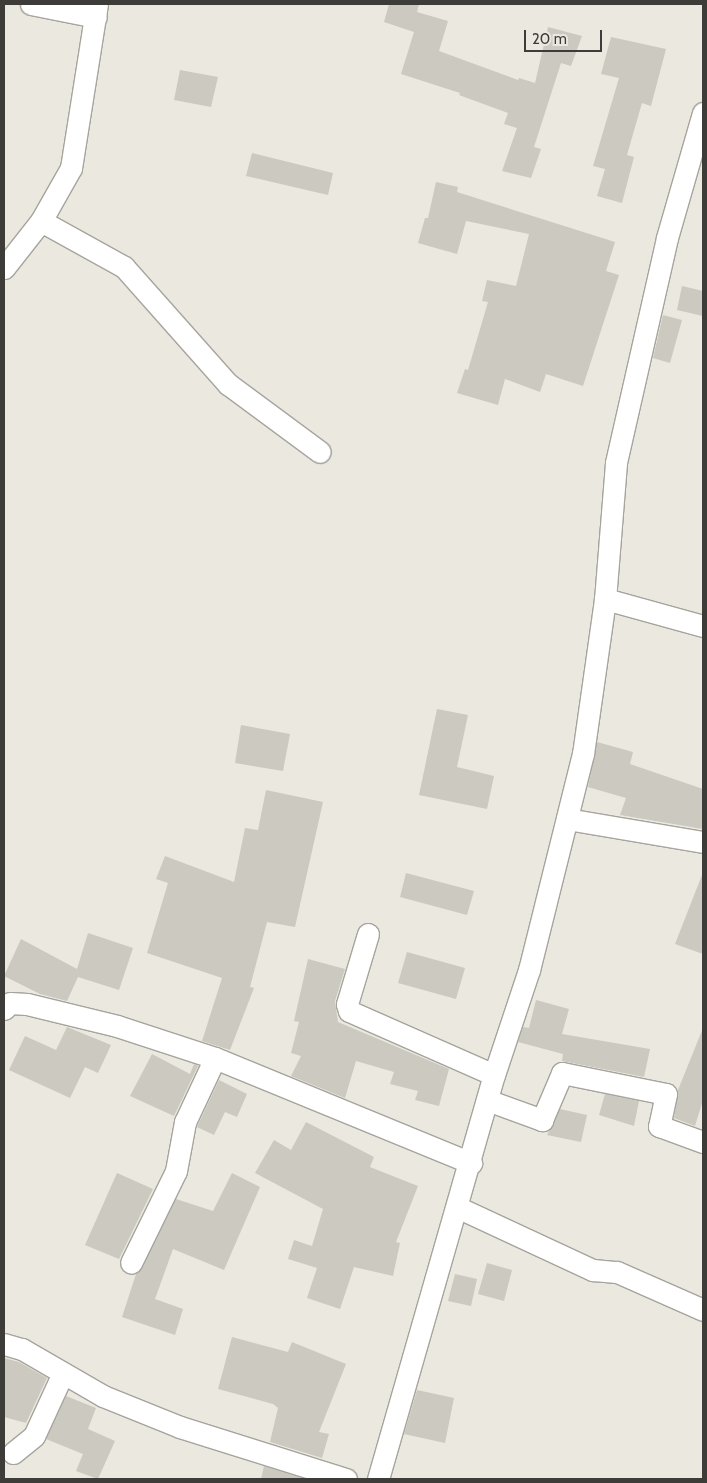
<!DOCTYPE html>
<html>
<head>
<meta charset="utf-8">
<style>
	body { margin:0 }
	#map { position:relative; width:707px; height:1483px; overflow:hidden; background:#eae8df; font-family:Cabin,sans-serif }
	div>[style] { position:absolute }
	.building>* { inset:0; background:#cbc9c0 }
	.roads { filter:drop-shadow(1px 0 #a6a49c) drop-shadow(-1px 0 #a6a49c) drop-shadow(0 1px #a6a49c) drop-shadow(0 -1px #a6a49c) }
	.street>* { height:21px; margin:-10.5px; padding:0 10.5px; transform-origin:10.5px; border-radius:10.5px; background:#fff }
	span { translate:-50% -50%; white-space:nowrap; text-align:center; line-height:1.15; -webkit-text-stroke:4px #eae8df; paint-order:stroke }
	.frame { position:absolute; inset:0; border:5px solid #3d3c39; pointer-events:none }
	.scale { position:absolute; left:524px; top:30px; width:78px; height:22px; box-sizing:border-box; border:2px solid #3d3c39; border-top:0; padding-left:6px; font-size:15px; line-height:18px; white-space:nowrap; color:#3d3c39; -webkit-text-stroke:4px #eae8df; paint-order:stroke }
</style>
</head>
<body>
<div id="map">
	<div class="building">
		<div style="clip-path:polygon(389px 4px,419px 4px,417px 12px,448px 21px,439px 51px,518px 80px,519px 78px,535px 83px,548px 27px,582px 36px,571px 66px,561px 63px,534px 147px,541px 149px,531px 178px,502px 171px,517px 128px,504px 124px,508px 113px,459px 95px,460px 93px,401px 74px,414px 32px,384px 22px)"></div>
		<div style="clip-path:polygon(611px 37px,666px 49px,651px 106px,642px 103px,627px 155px,634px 157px,622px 203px,597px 196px,605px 169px,593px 166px,619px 78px,601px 74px)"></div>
		<div style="clip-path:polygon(180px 70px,218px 77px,211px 107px,174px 100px)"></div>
		<div style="clip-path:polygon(252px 153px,333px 173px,328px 195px,246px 176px)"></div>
		<div style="clip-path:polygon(436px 182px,458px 187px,457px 192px,615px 242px,606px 271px,619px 275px,583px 386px,546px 374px,540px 392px,505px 379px,498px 405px,457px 393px,465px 369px,468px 370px,488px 302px,482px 301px,487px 280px,516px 286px,529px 234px,466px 221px,457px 254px,418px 243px,425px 218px,428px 218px)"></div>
		<div style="clip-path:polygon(682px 286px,703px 291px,703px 316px,677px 310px)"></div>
		<div style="clip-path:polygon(663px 315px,682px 320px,670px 363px,653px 358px)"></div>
		<div style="clip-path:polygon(437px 709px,468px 715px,457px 767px,494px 776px,487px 809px,419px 795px)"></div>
		<div style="clip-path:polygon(241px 725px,290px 734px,283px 771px,235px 763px)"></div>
		<div style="clip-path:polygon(597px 742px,633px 752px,630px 764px,703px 789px,703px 829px,620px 815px,626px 798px,588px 787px)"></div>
		<div style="clip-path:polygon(266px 790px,323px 802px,295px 927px,267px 922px,250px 987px,254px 988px,230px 1050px,202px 1041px,222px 978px,147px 953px,168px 883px,156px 879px,165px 856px,234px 882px,245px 828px,258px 830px)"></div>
		<div style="clip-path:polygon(406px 873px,474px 891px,467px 915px,400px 897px)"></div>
		<div style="clip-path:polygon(702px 875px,703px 875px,703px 954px,675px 944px)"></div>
		<div style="clip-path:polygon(88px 933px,133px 948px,119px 990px,78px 977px,67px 1001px,40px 994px,4px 976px,21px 939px,77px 969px)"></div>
		<div style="clip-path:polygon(407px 952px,465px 968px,456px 999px,398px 983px)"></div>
		<div style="clip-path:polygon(308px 959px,345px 969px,335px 1001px,338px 1022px,449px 1069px,439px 1106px,415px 1100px,418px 1091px,390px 1084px,394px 1072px,356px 1061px,345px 1098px,291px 1076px,301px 1056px,291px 1053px,299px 1022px,294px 1021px)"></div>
		<div style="clip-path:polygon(536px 1000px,569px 1009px,562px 1034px,650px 1049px,644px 1077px,562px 1061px,563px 1054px,518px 1042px,523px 1027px,529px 1028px)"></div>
		<div style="clip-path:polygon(67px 1027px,111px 1045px,98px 1073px,85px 1067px,70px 1098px,9px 1070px,25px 1036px,56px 1050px)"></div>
		<div style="clip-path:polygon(703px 1028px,703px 1100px,695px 1126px,674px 1118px,678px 1090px)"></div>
		<div style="clip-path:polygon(152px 1054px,190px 1074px,194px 1064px,198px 1066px,174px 1116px,130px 1096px)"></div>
		<div style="clip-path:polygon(220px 1078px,219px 1080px,247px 1094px,237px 1117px,225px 1112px,214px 1135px,197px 1127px)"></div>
		<div style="clip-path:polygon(605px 1094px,639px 1101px,634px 1126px,599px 1115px)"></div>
		<div style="clip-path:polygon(560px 1109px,587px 1115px,581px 1142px,547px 1135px)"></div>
		<div style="clip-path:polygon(306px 1122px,374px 1157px,370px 1167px,418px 1186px,396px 1242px,400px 1243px,393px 1276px,354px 1267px,340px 1309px,307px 1298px,317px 1268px,288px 1259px,294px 1240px,312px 1246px,323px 1209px,255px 1173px,274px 1140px,291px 1150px)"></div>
		<div style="clip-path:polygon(117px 1173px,153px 1189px,119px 1259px,85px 1245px)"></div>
		<div style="clip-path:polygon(232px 1173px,260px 1187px,224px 1270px,173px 1249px,155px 1299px,183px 1309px,175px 1335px,122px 1317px,136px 1274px,142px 1268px,176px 1199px,213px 1211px)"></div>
		<div style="clip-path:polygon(487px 1263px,512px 1270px,504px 1301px,478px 1294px)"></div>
		<div style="clip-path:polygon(455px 1274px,477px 1279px,471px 1306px,448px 1301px)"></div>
		<div style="clip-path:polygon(232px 1337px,288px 1352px,292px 1342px,346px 1364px,319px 1432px,329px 1434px,322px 1458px,270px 1442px,278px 1408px,273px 1404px,218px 1389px)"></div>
		<div style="clip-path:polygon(4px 1358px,19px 1362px,47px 1378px,26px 1423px,4px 1417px)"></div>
		<div style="clip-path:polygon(417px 1390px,454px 1398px,445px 1443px,404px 1434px)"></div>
		<div style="clip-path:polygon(66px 1396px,96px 1408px,88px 1429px,115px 1441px,98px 1479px,76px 1471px,83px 1454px,46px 1439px)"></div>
		<div style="clip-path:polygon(264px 1466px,305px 1479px,261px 1479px)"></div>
	</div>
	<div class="roads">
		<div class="street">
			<div style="left:31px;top:4px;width:66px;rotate:11.3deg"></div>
			<div style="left:703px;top:113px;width:130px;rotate:106.1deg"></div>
			<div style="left:667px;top:238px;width:231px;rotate:102.8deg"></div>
			<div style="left:616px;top:463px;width:136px;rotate:94.6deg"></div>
			<div style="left:605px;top:599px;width:102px;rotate:15.4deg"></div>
			<div style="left:41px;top:221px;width:95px;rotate:29deg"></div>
			<div style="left:124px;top:267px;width:157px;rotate:48.4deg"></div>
			<div style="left:228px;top:384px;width:114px;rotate:36.5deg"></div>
			<div style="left:4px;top:268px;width:60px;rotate:-51.8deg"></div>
			<div style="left:41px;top:221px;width:61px;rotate:-60.5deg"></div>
			<div style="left:71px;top:168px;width:166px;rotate:-81deg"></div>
			<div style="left:567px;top:819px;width:138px;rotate:9.6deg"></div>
			<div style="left:368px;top:934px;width:73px;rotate:106.7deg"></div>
			<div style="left:347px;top:1004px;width:7px;rotate:74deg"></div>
			<div style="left:349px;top:1011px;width:158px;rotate:23.8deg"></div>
			<div style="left:4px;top:1009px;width:8px;rotate:-45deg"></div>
			<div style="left:10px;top:1003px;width:17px;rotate:3deg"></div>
			<div style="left:27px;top:1004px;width:93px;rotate:13.7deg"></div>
			<div style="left:117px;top:1026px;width:103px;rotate:18.1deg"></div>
			<div style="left:215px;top:1058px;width:71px;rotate:115.1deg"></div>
			<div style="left:185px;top:1122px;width:50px;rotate:100.4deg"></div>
			<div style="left:176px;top:1171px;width:102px;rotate:116.1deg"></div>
			<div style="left:215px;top:1058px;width:277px;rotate:22.3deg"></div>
			<div style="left:487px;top:1100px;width:59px;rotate:20deg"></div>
			<div style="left:542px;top:1120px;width:51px;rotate:-66.9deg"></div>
			<div style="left:562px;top:1073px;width:106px;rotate:11.4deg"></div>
			<div style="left:666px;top:1094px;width:33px;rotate:102deg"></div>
			<div style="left:659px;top:1126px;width:47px;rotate:20deg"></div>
			<div style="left:457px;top:1207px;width:150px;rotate:24.9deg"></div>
			<div style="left:593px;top:1270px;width:24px;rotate:5deg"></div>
			<div style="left:617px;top:1272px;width:94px;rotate:23.8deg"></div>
			<div style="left:4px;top:1344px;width:19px;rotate:16deg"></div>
			<div style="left:22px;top:1349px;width:94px;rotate:30.1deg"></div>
			<div style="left:103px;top:1396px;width:83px;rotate:21.9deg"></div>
			<div style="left:180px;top:1427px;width:174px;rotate:17.4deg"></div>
			<div style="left:13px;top:1453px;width:27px;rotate:-39deg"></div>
			<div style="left:34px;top:1436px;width:69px;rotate:-65.3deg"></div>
			<div style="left:378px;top:1479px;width:420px;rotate:-74deg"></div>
			<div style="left:494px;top:1075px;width:111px;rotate:-71.6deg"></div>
			<div style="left:529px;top:970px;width:223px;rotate:-76deg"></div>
			<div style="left:583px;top:754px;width:157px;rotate:-81.9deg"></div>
		</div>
	</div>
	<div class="frame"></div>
	<div class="scale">20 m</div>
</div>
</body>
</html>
